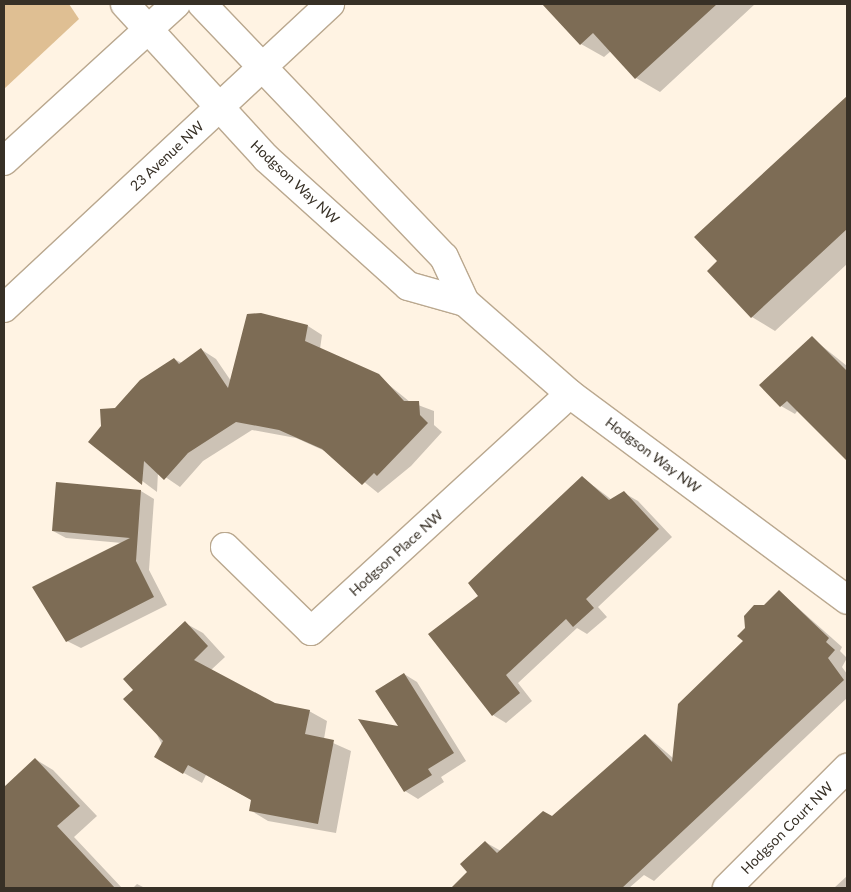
<!DOCTYPE html>
<html>
<head>
<meta charset="utf-8">
<style>
	body { margin:0 }
	#map { position:relative; width:851px; height:892px; overflow:hidden; background:#fff3e3; font-family:Lato,sans-serif }
	div>[style] { position:absolute }
	.green>* { inset:0; background:#dfbf93 }
	.shadow>* { inset:0; background:#0003 }
	.building>* { inset:0; background:#7d6c55 }
	.roads { filter:drop-shadow(1px 0 #baa88f) drop-shadow(-1px 0 #baa88f) drop-shadow(0 1px #baa88f) drop-shadow(0 -1px #baa88f) }
	.minor>* { height:28px; margin:-14px; padding:0 14px; transform-origin:14px; border-radius:14px; background:#fff }
	.tertiary>* { height:28px; margin:-14px; padding:0 14px; transform-origin:14px; border-radius:14px; background:#fff }
	.secondary>* { height:28px; margin:-14px; padding:0 14px; transform-origin:14px; border-radius:14px; background:#fff }
	span { translate:-50% -50%; white-space:nowrap; text-align:center; line-height:1.15; -webkit-text-stroke:5px #fff; paint-order:stroke }
	.street-label { font-size:14px; color:#373026 }
	.frame { position:absolute; inset:0; border:5px solid #373026; pointer-events:none }
</style>
</head>
<body>
<div id="map">
	<div class="green">
		<div style="clip-path:polygon(4px 4px,69px 4px,79px 19px,4px 89px)"></div>
	</div>
	<div class="shadow">
		<div style="clip-path:polygon(544px 4px,755px 4px,660px 92px,636px 78px,611px 51px,604px 57px,581px 44px)"></div>
		<div style="clip-path:polygon(847px 98px,847px 264px,775px 331px,752px 317px,708px 271px,719px 261px,696px 237px)"></div>
		<div style="clip-path:polygon(308px 326px,322px 335px,320px 349px,378px 376px,410px 402px,434px 411px,434px 425px,442px 432px,411px 466px,378px 493px,327px 452px,296px 438px,252px 430px,203px 461px,180px 487px,158px 472px,157px 492px,90px 442px,115px 410px,174px 359px,182px 363px,202px 350px,216px 359px,231px 381px)"></div>
		<div style="clip-path:polygon(812px 338px,847px 366px,847px 458px,798px 410px,795px 414px,781px 406px,761px 385px)"></div>
		<div style="clip-path:polygon(582px 477px,612px 500px,624px 493px,638px 501px,672px 537px,598px 607px,607px 617px,587px 634px,577px 628px,518px 683px,532px 701px,506px 723px,493px 715px,480px 596px)"></div>
		<div style="clip-path:polygon(57px 484px,141px 491px,154px 499px,149px 570px,167px 605px,81px 648px,67px 641px,122px 543px,66px 538px,53px 531px)"></div>
		<div style="clip-path:polygon(779px 591px,842px 647px,840px 651px,847px 658px,842px 667px,847px 674px,847px 698px,654px 881px,644px 875px,629px 888px,455px 886px,469px 872px,485px 842px,501px 851px,552px 817px,646px 735px,673px 758px,765px 606px)"></div>
		<div style="clip-path:polygon(185px 623px,203px 633px,225px 657px,211px 670px,274px 705px,309px 711px,327px 721px,324px 739px,351px 751px,336px 833px,268px 821px,250px 810px,252px 800px,206px 775px,202px 783px,173px 767px,135px 690px)"></div>
		<div style="clip-path:polygon(404px 674px,417px 682px,466px 761px,441px 777px,444px 782px,418px 799px,405px 791px,400px 728px)"></div>
		<div style="clip-path:polygon(35px 759px,53px 770px,97px 816px,74px 837px,122px 888px,4px 886px,4px 789px)"></div>
		<div style="clip-path:polygon(847px 876px,847px 888px,834px 888px)"></div>
		<div style="clip-path:polygon(137px 884px,145px 888px,133px 888px)"></div>
	</div>
	<div class="building">
		<div style="clip-path:polygon(542px 4px,717px 4px,635px 79px,593px 33px,580px 45px)"></div>
		<div style="clip-path:polygon(847px 96px,847px 229px,751px 318px,707px 271px,717px 261px,694px 237px)"></div>
		<div style="clip-path:polygon(261px 313px,308px 325px,305px 341px,379px 374px,404px 401px,419px 401px,420px 415px,428px 423px,377px 476px,374px 473px,362px 485px,322px 449px,279px 430px,236px 422px,188px 453px,164px 480px,144px 461px,142px 485px,88px 442px,101px 426px,100px 409px,115px 408px,140px 380px,174px 358px,179px 364px,201px 348px,228px 388px,247px 314px)"></div>
		<div style="clip-path:polygon(812px 336px,847px 371px,847px 461px,787px 401px,780px 407px,759px 385px)"></div>
		<div style="clip-path:polygon(582px 476px,609px 500px,624px 491px,659px 529px,586px 599px,594px 608px,573px 627px,566px 619px,506px 675px,520px 693px,492px 716px,428px 634px,478px 596px,468px 583px)"></div>
		<div style="clip-path:polygon(56px 482px,141px 490px,136px 561px,154px 597px,66px 642px,32px 587px,130px 538px,52px 531px)"></div>
		<div style="clip-path:polygon(779px 590px,829px 638px,826px 642px,835px 650px,828px 658px,844px 680px,622px 888px,451px 888px,467px 872px,460px 864px,485px 841px,497px 853px,543px 811px,552px 816px,645px 734px,672px 762px,678px 704px,743px 641px,737px 636px,745px 628px,744px 616px,754px 605px,764px 605px)"></div>
		<div style="clip-path:polygon(185px 621px,208px 646px,194px 660px,275px 703px,310px 710px,305px 734px,334px 740px,318px 824px,249px 811px,251px 800px,188px 765px,183px 774px,154px 757px,163px 741px,123px 699px,133px 690px,123px 679px)"></div>
		<div style="clip-path:polygon(404px 673px,454px 753px,428px 769px,432px 775px,404px 792px,358px 719px,398px 726px,375px 691px)"></div>
		<div style="clip-path:polygon(35px 758px,80px 806px,57px 826px,115px 888px,4px 888px,4px 787px)"></div>
	</div>
	<div class="roads">
		<div class="minor">
			<div style="left:225px;top:547px;width:120px;rotate:44.3deg"></div>
			<div style="left:311px;top:631px;width:351px;rotate:-42.5deg"></div>
			<div style="left:727px;top:888px;width:170px;rotate:-45deg"></div>
		</div>
		<div class="tertiary">
			<div style="left:125px;top:4px;width:209px;rotate:47.5deg"></div>
			<div style="left:266px;top:158px;width:191px;rotate:42deg"></div>
			<div style="left:408px;top:286px;width:59px;rotate:15.7deg"></div>
			<div style="left:202px;top:4px;width:350px;rotate:46.3deg"></div>
			<div style="left:444px;top:257px;width:50px;rotate:65deg"></div>
			<div style="left:465px;top:302px;width:140px;rotate:41.2deg"></div>
			<div style="left:570px;top:394px;width:345px;rotate:36.6deg"></div>
		</div>
		<div class="secondary">
			<div style="left:4px;top:161px;width:233px;rotate:-42.4deg"></div>
			<div style="left:4px;top:308px;width:446px;rotate:-43deg"></div>
		</div>
	</div>
	<div class="street-label">
		<span style="left:167px;top:156px;rotate:-43deg">23 Avenue NW</span>
		<span style="left:295px;top:182px;rotate:43deg">Hodgson Way NW</span>
		<span style="left:653px;top:455px;rotate:37deg">Hodgson Way NW</span>
		<span style="left:396px;top:553px;rotate:-42deg">Hodgson Place NW</span>
		<span style="left:787px;top:828px;rotate:-45deg">Hodgson Court NW</span>
	</div>
	<div class="frame"></div>
</div>
</body>
</html>
